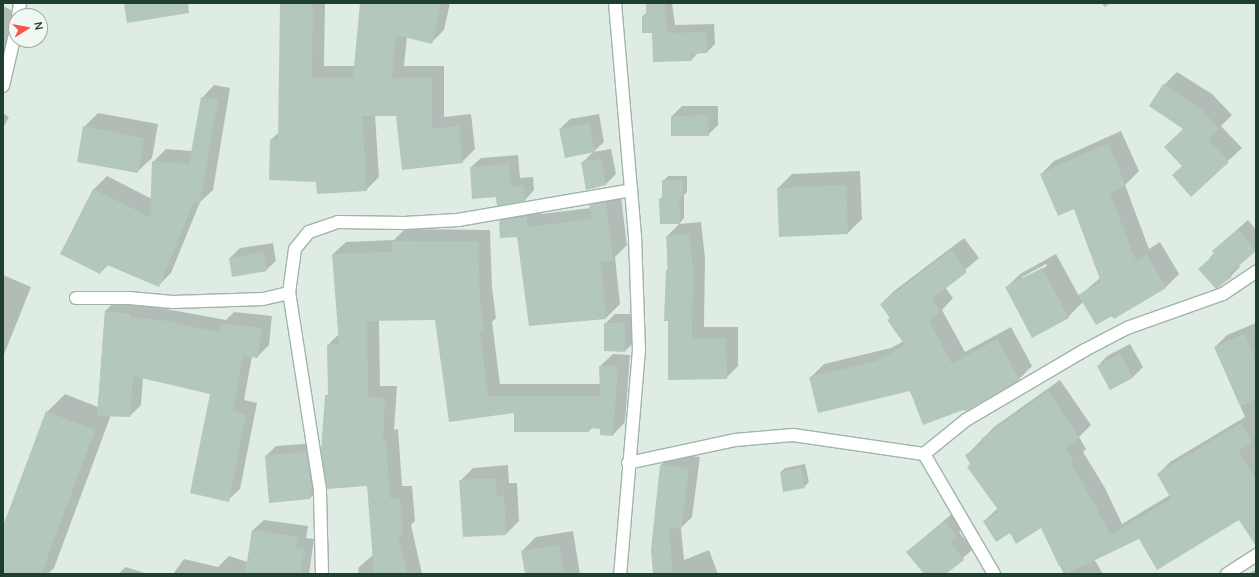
<!DOCTYPE html>
<html>
<head>
<meta charset="utf-8">
<style>
	body { margin:0 }
	#map { position:relative; width:1259px; height:577px; overflow:hidden; background:#dfece4; font-family:Manrope,sans-serif }
	div>[style] { position:absolute }
	.shadow>* { inset:0; background:#0003 }
	.building>* { inset:0; background:#b4c7bc }
	.roads { filter:drop-shadow(1px 0 #a1b4aa) drop-shadow(-1px 0 #a1b4aa) drop-shadow(0 1px #a1b4aa) drop-shadow(0 -1px #a1b4aa) }
	.street>* { height:12px; margin:-6px; padding:0 6px; transform-origin:6px; border-radius:6px; background:#fff }
	span { translate:-50% -50%; white-space:nowrap; text-align:center; line-height:1.15; -webkit-text-stroke:3px #f0f8f3; paint-order:stroke }
	.frame { position:absolute; inset:0; border:4px solid #1e3e2f; pointer-events:none }
	.north { position:absolute; left:8px; top:8px; width:40px; height:40px; box-sizing:border-box; background:#f0f8f3; border:1px solid #9caea5; border-radius:50%; rotate:79deg; font-size:11px; font-weight:700; line-height:16px; text-align:center; color:#1e3e2f }
	.north::after { content:''; display:block; margin:auto; width:14px; height:18px; background:#ff514b; clip-path:polygon(50% 0,100% 100%,50% 72%,0 100%) }
</style>
</head>
<body>
<div id="map">
	<div class="shadow">
		<div style="clip-path:polygon(281px 3px,325px 3px,324px 66px,355px 66px,361px 3px,450px 3px,444px 30px,431px 43px,407px 37px,404px 66px,444px 66px,444px 117px,471px 114px,475px 149px,462px 162px,397px 115px,375px 115px,379px 177px,366px 190px,317px 181px,271px 140px,279px 132px)"></div>
		<div style="clip-path:polygon(647px 3px,672px 3px,675px 25px,714px 24px,715px 44px,707px 52px,698px 53px,691px 60px,653px 34px,643px 16px,647px 12px)"></div>
		<div style="clip-path:polygon(1101px 3px,1110px 3px,1105px 7px)"></div>
		<div style="clip-path:polygon(3px 6px,22px 16px,16px 16px,16px 27px,3px 60px)"></div>
		<div style="clip-path:polygon(1177px 72px,1212px 94px,1232px 115px,1221px 126px,1242px 148px,1191px 195px,1183px 165px,1184px 129px,1164px 85px)"></div>
		<div style="clip-path:polygon(214px 85px,230px 88px,213px 190px,200px 202px,171px 273px,158px 286px,108px 265px,100px 273px,62px 254px,94px 189px,107px 176px,152px 199px,153px 162px,166px 149px,192px 151px,202px 98px)"></div>
		<div style="clip-path:polygon(682px 106px,718px 106px,718px 125px,708px 135px,672px 116px)"></div>
		<div style="clip-path:polygon(3px 113px,9px 117px,3px 128px)"></div>
		<div style="clip-path:polygon(98px 113px,158px 124px,152px 158px,137px 172px,84px 127px)"></div>
		<div style="clip-path:polygon(599px 114px,604px 142px,593px 152px,611px 149px,616px 174px,606px 184px,582px 163px,593px 152px,560px 129px,570px 119px)"></div>
		<div style="clip-path:polygon(evenodd,1121px 131px,1139px 171px,1125px 185px,1149px 249px,1160px 242px,1179px 274px,1166px 287px,1114px 318px,1083px 302px,1068px 317px,1006px 288px,1020px 274px,1056px 254px,1079px 296px,1100px 278px,1074px 208px,1041px 174px,1054px 161px,1121px 131px,1046px 264px,1047px 266px,1022px 280px,1022px 277px,1046px 264px)"></div>
		<div style="clip-path:polygon(518px 155px,520px 178px,533px 177px,534px 190px,525px 200px,498px 204px,497px 196px,471px 167px,481px 158px)"></div>
		<div style="clip-path:polygon(860px 171px,862px 219px,848px 233px,778px 188px,792px 174px)"></div>
		<div style="clip-path:polygon(668px 176px,687px 176px,687px 192px,684px 195px,684px 218px,680px 223px,660px 199px,663px 196px,663px 181px)"></div>
		<div style="clip-path:polygon(620px 189px,627px 245px,615px 257px,620px 304px,606px 318px,500px 221px,514px 207px,540px 202px,541px 214px,591px 208px,604px 191px)"></div>
		<div style="clip-path:polygon(1248px 220px,1256px 230px,1256px 250px,1239px 265px,1240px 267px,1231px 276px,1209px 259px,1223px 242px)"></div>
		<div style="clip-path:polygon(701px 222px,705px 258px,704px 327px,738px 327px,738px 366px,726px 378px,669px 379px,667px 236px,679px 224px)"></div>
		<div style="clip-path:polygon(405px 229px,490px 230px,492px 287px,496px 318px,492px 322px,500px 384px,601px 384px,600px 366px,613px 354px,630px 355px,625px 422px,613px 435px,601px 428px,592px 428px,589px 431px,515px 412px,450px 420px,436px 319px,379px 319px,380px 386px,397px 386px,394px 430px,398px 429px,402px 486px,412px 486px,415px 521px,411px 525px,422px 574px,359px 574px,358px 568px,373px 555px,368px 485px,326px 396px,329px 393px,328px 345px,339px 334px,333px 254px,346px 242px,394px 240px)"></div>
		<div style="clip-path:polygon(964px 238px,979px 258px,945px 287px,953px 298px,942px 310px,965px 352px,1011px 327px,1032px 366px,1019px 379px,911px 390px,811px 377px,824px 364px,891px 348px,904px 341px,881px 304px,894px 291px)"></div>
		<div style="clip-path:polygon(273px 243px,276px 261px,266px 270px,230px 258px,240px 248px)"></div>
		<div style="clip-path:polygon(3px 275px,31px 287px,3px 357px)"></div>
		<div style="clip-path:polygon(117px 300px,226px 320px,234px 312px,272px 316px,269px 345px,257px 357px,252px 356px,244px 400px,257px 403px,240px 489px,228px 500px,211px 393px,143px 378px,141px 405px,130px 416px,111px 415px,54px 568px,48px 574px,3px 573px,3px 528px,47px 412px,65px 394px,98px 407px,105px 311px)"></div>
		<div style="clip-path:polygon(615px 314px,635px 314px,635px 341px,625px 351px,605px 324px)"></div>
		<div style="clip-path:polygon(1256px 323px,1256px 526px,1239px 519px,1139px 538px,1094px 559px,1103px 574px,1064px 574px,1041px 527px,1010px 532px,984px 521px,998px 508px,966px 456px,994px 427px,1060px 380px,1091px 425px,1079px 437px,1086px 449px,1083px 452px,1105px 488px,1122px 524px,1170px 495px,1158px 474px,1170px 462px,1245px 417px,1215px 347px,1227px 335px)"></div>
		<div style="clip-path:polygon(1130px 344px,1143px 367px,1133px 377px,1110px 389px,1098px 366px,1107px 356px)"></div>
		<div style="clip-path:polygon(316px 443px,320px 489px,310px 498px,270px 502px,266px 456px,276px 446px)"></div>
		<div style="clip-path:polygon(672px 454px,700px 457px,692px 517px,681px 528px,684px 560px,709px 550px,718px 574px,664px 574px,661px 465px)"></div>
		<div style="clip-path:polygon(805px 464px,809px 482px,804px 487px,781px 472px,785px 468px)"></div>
		<div style="clip-path:polygon(508px 465px,509px 483px,517px 483px,519px 521px,506px 534px,460px 481px,473px 468px)"></div>
		<div style="clip-path:polygon(954px 512px,966px 526px,959px 532px,973px 549px,945px 574px,925px 574px,907px 552px)"></div>
		<div style="clip-path:polygon(264px 520px,308px 526px,306px 538px,314px 539px,309px 574px,173px 574px,184px 559px,218px 567px,229px 556px,248px 562px,253px 530px)"></div>
		<div style="clip-path:polygon(573px 531px,580px 574px,526px 574px,522px 551px,536px 537px)"></div>
		<div style="clip-path:polygon(126px 567px,148px 574px,118px 574px)"></div>
		<div style="clip-path:polygon(1256px 569px,1256px 574px,1249px 574px)"></div>
	</div>
	<div class="building">
		<div style="clip-path:polygon(124px 3px,188px 3px,189px 13px,127px 23px)"></div>
		<div style="clip-path:polygon(280px 3px,313px 3px,312px 78px,353px 78px,360px 3px,441px 3px,432px 44px,396px 35px,392px 78px,432px 78px,432px 129px,459px 126px,463px 163px,402px 170px,396px 116px,362px 116px,367px 191px,317px 194px,316px 182px,269px 180px,270px 139px,278px 140px)"></div>
		<div style="clip-path:polygon(646px 3px,665px 3px,667px 33px,706px 32px,707px 53px,691px 54px,692px 61px,653px 62px,652px 33px,659px 33px,642px 33px,642px 16px,646px 16px)"></div>
		<div style="clip-path:polygon(1163px 84px,1199px 107px,1219px 129px,1208px 139px,1229px 162px,1191px 197px,1172px 175px,1182px 166px,1164px 147px,1183px 129px,1149px 106px)"></div>
		<div style="clip-path:polygon(201px 97px,218px 100px,200px 204px,193px 203px,159px 287px,105px 264px,100px 274px,60px 254px,93px 189px,150px 217px,152px 161px,189px 164px)"></div>
		<div style="clip-path:polygon(708px 115px,709px 136px,671px 136px,671px 116px)"></div>
		<div style="clip-path:polygon(589px 123px,595px 152px,565px 158px,559px 129px)"></div>
		<div style="clip-path:polygon(83px 126px,144px 138px,138px 173px,77px 162px)"></div>
		<div style="clip-path:polygon(1108px 143px,1126px 186px,1110px 193px,1136px 261px,1147px 255px,1166px 288px,1114px 319px,1112px 316px,1096px 325px,1078px 295px,1101px 282px,1074px 209px,1058px 216px,1040px 174px)"></div>
		<div style="clip-path:polygon(601px 159px,606px 185px,586px 190px,581px 162px)"></div>
		<div style="clip-path:polygon(509px 164px,511px 187px,524px 185px,525px 201px,497px 206px,496px 197px,472px 199px,470px 167px)"></div>
		<div style="clip-path:polygon(662px 180px,683px 180px,683px 197px,679px 197px,680px 224px,660px 224px,659px 199px,662px 198px)"></div>
		<div style="clip-path:polygon(846px 185px,848px 234px,779px 237px,777px 188px)"></div>
		<div style="clip-path:polygon(606px 202px,613px 260px,601px 262px,606px 319px,529px 326px,517px 237px,500px 238px,499px 221px,527px 216px,527px 227px,592px 219px,589px 205px)"></div>
		<div style="clip-path:polygon(1238px 229px,1256px 251px,1229px 274px,1232px 277px,1216px 289px,1198px 269px,1215px 254px,1212px 251px)"></div>
		<div style="clip-path:polygon(689px 234px,693px 270px,692px 338px,726px 338px,727px 379px,668px 380px,668px 321px,664px 321px,666px 270px,668px 270px,666px 236px)"></div>
		<div style="clip-path:polygon(392px 241px,478px 242px,480px 300px,484px 331px,480px 331px,488px 396px,600px 396px,599px 366px,618px 366px,613px 436px,600px 435px,600px 429px,589px 428px,589px 432px,514px 432px,514px 413px,449px 422px,435px 320px,367px 321px,368px 397px,385px 398px,383px 441px,386px 441px,390px 498px,400px 498px,403px 534px,398px 535px,407px 574px,374px 574px,367px 486px,327px 489px,321px 451px,325px 395px,328px 395px,327px 345px,339px 344px,332px 254px,392px 252px)"></div>
		<div style="clip-path:polygon(951px 250px,967px 272px,932px 299px,941px 312px,929px 321px,952px 364px,997px 339px,1020px 380px,966px 411px,963px 410px,923px 425px,910px 391px,818px 413px,809px 377px,877px 361px,905px 345px,887px 320px,890px 318px,880px 304px)"></div>
		<div style="clip-path:polygon(264px 252px,267px 271px,232px 277px,229px 258px)"></div>
		<div style="clip-path:polygon(1042px 268px,1069px 318px,1032px 338px,1005px 287px)"></div>
		<div style="clip-path:polygon(105px 311px,130px 314px,130px 317px,168px 321px,220px 333px,221px 323px,261px 328px,258px 358px,243px 356px,233px 411px,246px 414px,229px 502px,190px 493px,210px 394px,133px 376px,130px 417px,97px 416px)"></div>
		<div style="clip-path:polygon(604px 323px,625px 323px,625px 352px,604px 351px)"></div>
		<div style="clip-path:polygon(1245px 334px,1256px 360px,1256px 399px,1240px 406px,1214px 347px)"></div>
		<div style="clip-path:polygon(1120px 353px,1133px 378px,1110px 390px,1097px 366px)"></div>
		<div style="clip-path:polygon(1048px 391px,1079px 438px,1065px 448px,1074px 462px,1071px 464px,1093px 501px,1110px 535px,1171px 499px,1157px 474px,1241px 423px,1252px 443px,1238px 451px,1256px 478px,1256px 546px,1239px 520px,1157px 570px,1139px 539px,1066px 574px,1062px 565px,1059px 566px,1041px 528px,1016px 544px,1010px 533px,996px 542px,983px 521px,999px 511px,967px 467px,970px 464px,965px 455px,983px 443px,981px 439px)"></div>
		<div style="clip-path:polygon(46px 411px,95px 430px,41px 574px,3px 574px,3px 526px)"></div>
		<div style="clip-path:polygon(306px 452px,312px 490px,310px 490px,310px 499px,269px 503px,265px 455px)"></div>
		<div style="clip-path:polygon(660px 465px,689px 468px,681px 529px,669px 528px,673px 574px,653px 574px,651px 550px)"></div>
		<div style="clip-path:polygon(801px 468px,805px 488px,783px 492px,780px 472px)"></div>
		<div style="clip-path:polygon(496px 478px,497px 496px,504px 495px,506px 535px,463px 537px,459px 480px)"></div>
		<div style="clip-path:polygon(944px 521px,957px 536px,950px 542px,964px 560px,946px 574px,924px 574px,906px 552px)"></div>
		<div style="clip-path:polygon(252px 530px,298px 537px,296px 548px,304px 549px,301px 574px,245px 574px)"></div>
		<div style="clip-path:polygon(559px 545px,564px 574px,525px 574px,521px 551px)"></div>
	</div>
	<div class="roads">
		<div class="street">
			<div style="left:615px;top:3px;width:234px;rotate:85.1deg"></div>
			<div style="left:635px;top:236px;width:114px;rotate:88deg"></div>
			<div style="left:639px;top:350px;width:225px;rotate:94.8deg"></div>
			<div style="left:18px;top:16px;width:13px;rotate:-81deg"></div>
			<div style="left:3px;top:86px;width:57px;rotate:-76.9deg"></div>
			<div style="left:76px;top:298px;width:53px"></div>
			<div style="left:129px;top:298px;width:44px;rotate:5.2deg"></div>
			<div style="left:173px;top:302px;width:90px;rotate:-1.9deg"></div>
			<div style="left:263px;top:299px;width:27px;rotate:-13deg"></div>
			<div style="left:924px;top:454px;width:139px;rotate:59.7deg"></div>
			<div style="left:628px;top:463px;width:109px;rotate:-12.1deg"></div>
			<div style="left:735px;top:440px;width:58px;rotate:-4.9deg"></div>
			<div style="left:793px;top:435px;width:132px;rotate:8.3deg"></div>
			<div style="left:924px;top:454px;width:54px;rotate:-39deg"></div>
			<div style="left:966px;top:420px;width:138px;rotate:-30.5deg"></div>
			<div style="left:1085px;top:350px;width:47px;rotate:-27.6deg"></div>
			<div style="left:1127px;top:328px;width:102px;rotate:-19.5deg"></div>
			<div style="left:1223px;top:294px;width:40px;rotate:-34deg"></div>
			<div style="left:322px;top:574px;width:84px;rotate:-91.4deg"></div>
			<div style="left:320px;top:490px;width:199px;rotate:-98.9deg"></div>
			<div style="left:289px;top:293px;width:44px;rotate:-82.2deg"></div>
			<div style="left:295px;top:249px;width:22px;rotate:-51deg"></div>
			<div style="left:309px;top:232px;width:31px;rotate:-19deg"></div>
			<div style="left:338px;top:222px;width:66px;rotate:0.9deg"></div>
			<div style="left:404px;top:223px;width:54px;rotate:-3.2deg"></div>
			<div style="left:458px;top:220px;width:176px;rotate:-9.8deg"></div>
			<div style="left:1227px;top:574px;width:35px;rotate:-33deg"></div>
		</div>
	</div>
	<div class="frame"></div>
	<div class="north">N</div>
</div>
</body>
</html>
